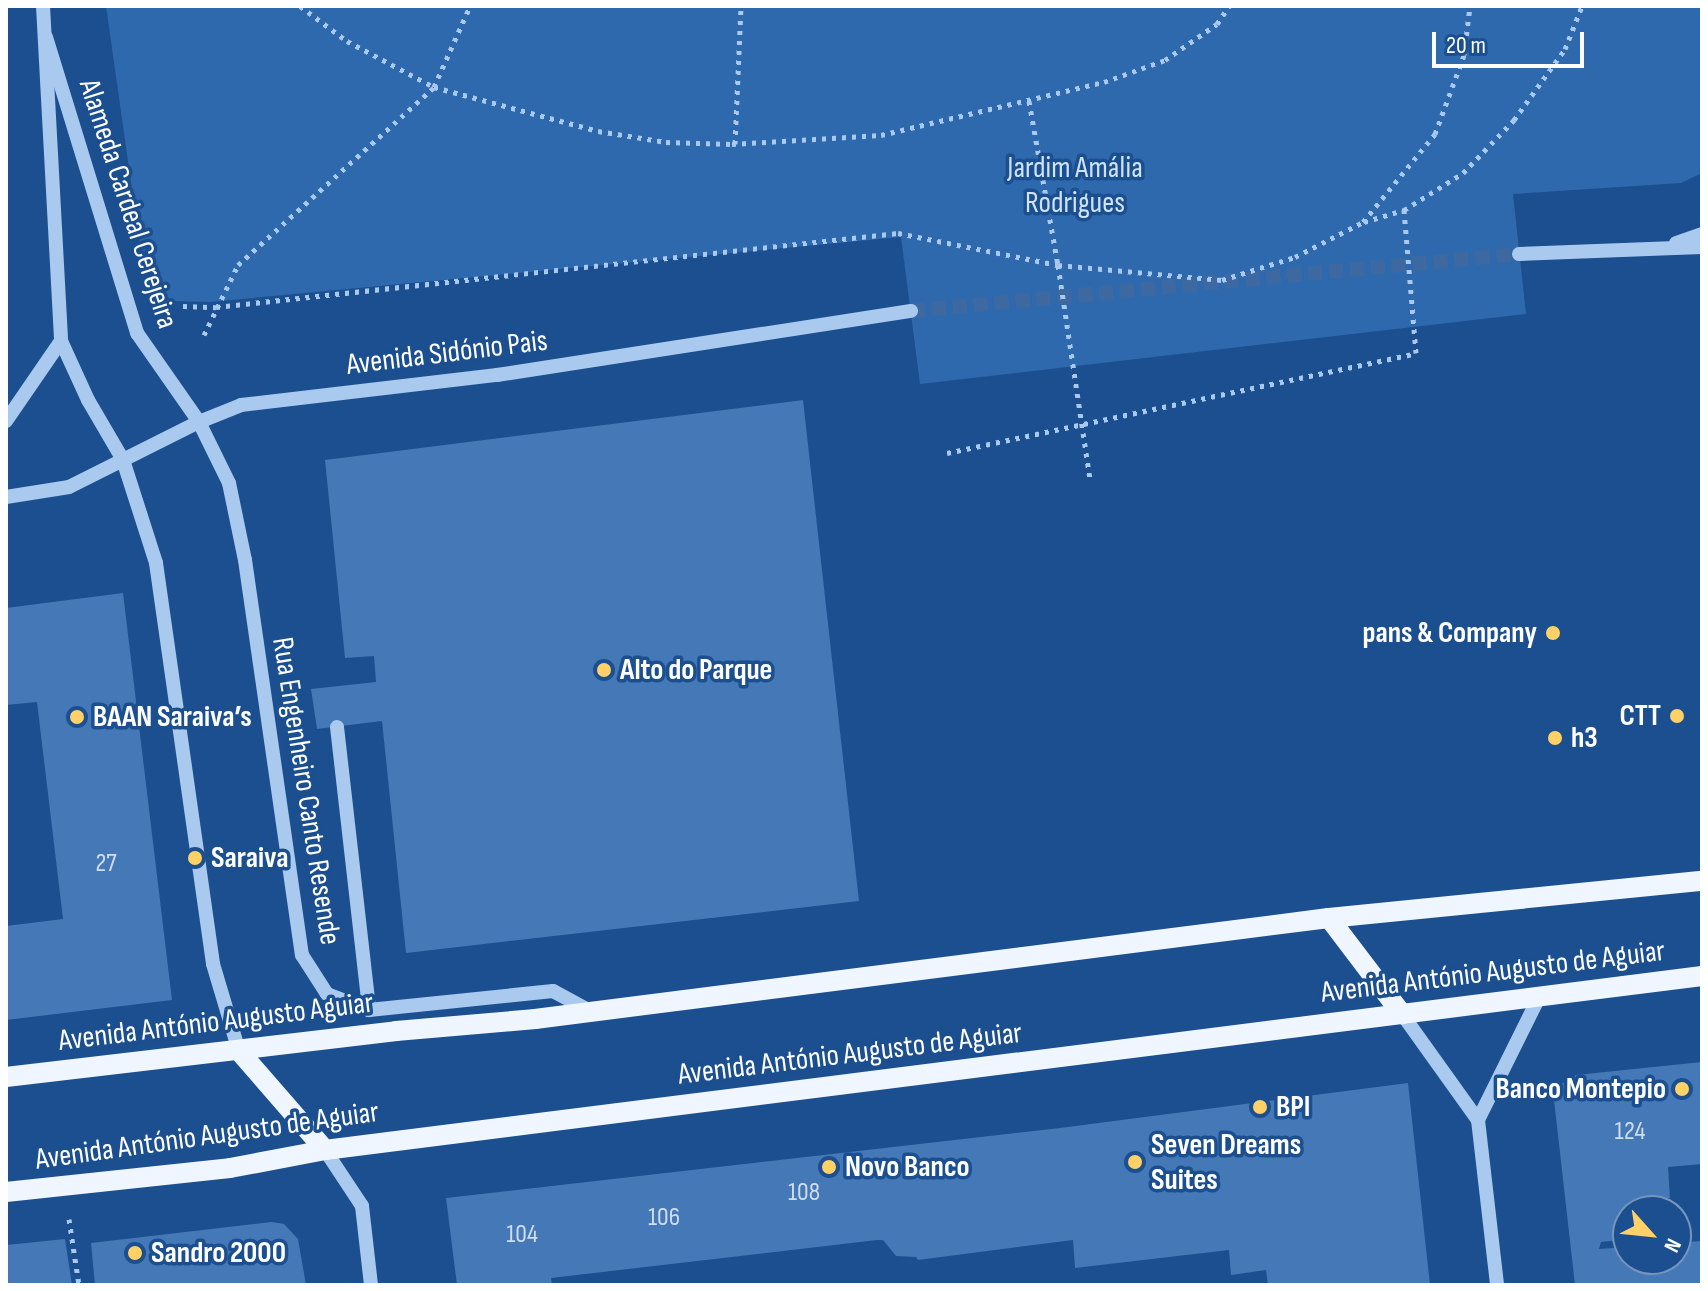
<!DOCTYPE html>
<html>
<head>
<meta charset="utf-8">
<style>
	body { margin:0 }
	#map { position:relative; width:1708px; height:1291px; overflow:hidden; background:#1b4f8f; font-family:"Sofia Sans Condensed",sans-serif }
	div>[style] { position:absolute }
	.green>* { inset:0; background:#2e69ad }
	.building>* { inset:0; background:#4478b7 }
	.minor-tunnel>* { height:14px; margin-top:-7px; transform-origin:0; background:repeating-linear-gradient(90deg,#3d69a0 0 14px,transparent 0 21px) }
	.path>* { height:5px; margin-top:-2.5px; transform-origin:0; background:repeating-linear-gradient(90deg,#a9c9ee 0 4px,transparent 0 10px) }
	.minor>* { height:14px; margin:-7px; padding:0 7px; transform-origin:7px; border-radius:7px; background:#a9c9ee }
	.major>* { height:20px; margin:-10px; padding:0 10px; transform-origin:10px; border-radius:10px; background:#f0f6ff }
	.dots>* { width:22px; height:22px; translate:-50% -50%; box-sizing:border-box; border:4px solid #1b4f8f; border-radius:50% }
	span { translate:-50% -50%; white-space:nowrap; text-align:center; line-height:1.15; -webkit-text-stroke:7px #1b4f8f; paint-order:stroke }
	.number-label { font-size:26px; color:#d0dded }
	.number-label span { -webkit-text-stroke-width:0 }
	.park-label { font-size:30px; color:#cfe3fa }
	.street-label { font-size:30px; color:#fff }
	.poi-label { font-size:30px; color:#fff; font-weight:700 }
	.right { translate:-100% -50%; text-align:right }
	.left { translate:0 -50%; text-align:left }
	.frame { position:absolute; inset:0; border:8px solid #fff; pointer-events:none }
	.north { position:absolute; left:1612px; top:1195px; width:80px; height:80px; box-sizing:border-box; background:#1b4f8f; border:2px solid #7695bc; border-radius:50%; rotate:117deg; font-size:22px; font-weight:700; line-height:32px; text-align:center; color:#fff }
	.north::after { content:''; display:block; margin:auto; width:28px; height:36px; background:#ffd166; clip-path:polygon(50% 0,100% 100%,50% 72%,0 100%) }
	.scale { position:absolute; left:1432px; top:32px; width:152px; height:36px; box-sizing:border-box; border:4px solid #fff; border-top:0; padding-left:10px; font-size:24px; line-height:28px; white-space:nowrap; color:#fff; -webkit-text-stroke:6px #1b4f8f; paint-order:stroke }
</style>
</head>
<body>
<div id="map">
	<div class="green">
		<div style="clip-path:polygon(106px 6px,1702px 6px,1702px 173px,1681px 183px,1513px 194px,1526px 314px,920px 384px,901px 237px,210px 302px,172px 301px,144px 274px)"></div>
	</div>
	<div class="building">
		<div style="clip-path:polygon(803px 400px,859px 901px,406px 953px,382px 721px,317px 729px,311px 689px,376px 682px,374px 656px,345px 658px,325px 460px)"></div>
		<div style="clip-path:polygon(123px 593px,172px 1000px,6px 1020px,6px 926px,63px 919px,37px 702px,6px 705px,6px 608px)"></div>
		<div style="clip-path:polygon(1702px 1062px,1702px 1164px,1668px 1167px,1670px 1198px,1654px 1201px,1655px 1211px,1628px 1211px,1628px 1239px,1601px 1242px,1599px 1249px,1628px 1247px,1628px 1259px,1676px 1259px,1676px 1243px,1702px 1241px,1702px 1285px,1575px 1285px,1554px 1100px,1561px 1084px,1576px 1075px)"></div>
		<div style="clip-path:polygon(1408px 1083px,1430px 1285px,1268px 1285px,1266px 1270px,1231px 1275px,1229px 1250px,1075px 1268px,1073px 1240px,918px 1260px,916px 1257px,896px 1256px,883px 1240px,877px 1240px,551px 1278px,552px 1285px,457px 1285px,446px 1198px,1060px 1128px)"></div>
		<div style="clip-path:polygon(272px 1222px,284px 1224px,298px 1239px,306px 1285px,95px 1285px,91px 1243px)"></div>
		<div style="clip-path:polygon(65px 1239px,72px 1285px,6px 1285px,6px 1245px)"></div>
	</div>
	<div class="minor-tunnel">
		<div style="left:911px;top:311px;width:611px;rotate:-5.36deg"></div>
	</div>
	<div class="path">
		<div style="left:300px;top:6px;width:59px;rotate:36.7deg"></div>
		<div style="left:347px;top:41px;width:98px;rotate:27.9deg"></div>
		<div style="left:434px;top:87px;width:170px;rotate:15deg"></div>
		<div style="left:598px;top:131px;width:69px;rotate:9.2deg"></div>
		<div style="left:666px;top:142px;width:66px;rotate:1.7deg"></div>
		<div style="left:732px;top:144px;width:149px;rotate:-3.5deg"></div>
		<div style="left:881px;top:135px;width:229px;rotate:-13.4deg"></div>
		<div style="left:1104px;top:82px;width:65px;rotate:-19.8deg"></div>
		<div style="left:1165px;top:60px;width:63px;rotate:-34.7deg"></div>
		<div style="left:1217px;top:24px;width:22px;rotate:-56deg"></div>
		<div style="left:1029px;top:101px;width:167px;rotate:80deg"></div>
		<div style="left:1058px;top:265px;width:217px;rotate:81.5deg"></div>
		<div style="left:735px;top:144px;width:138px;rotate:-87.5deg"></div>
		<div style="left:1364px;top:222px;width:42px;rotate:-16.7deg"></div>
		<div style="left:1404px;top:210px;width:70px;rotate:-32.1deg"></div>
		<div style="left:1463px;top:173px;width:74px;rotate:-46.1deg"></div>
		<div style="left:1514px;top:120px;width:87px;rotate:-54.3deg"></div>
		<div style="left:1565px;top:49px;width:46px;rotate:-68.4deg"></div>
		<div style="left:183px;top:306px;width:33px;rotate:2deg"></div>
		<div style="left:216px;top:307px;width:686px;rotate:-6.19deg"></div>
		<div style="left:898px;top:233px;width:163px;rotate:11.3deg"></div>
		<div style="left:1058px;top:265px;width:165px;rotate:5.2deg"></div>
		<div style="left:1222px;top:280px;width:77px;rotate:-17.5deg"></div>
		<div style="left:1295px;top:257px;width:76px;rotate:-27.2deg"></div>
		<div style="left:1363px;top:222px;width:114px;rotate:-50.7deg"></div>
		<div style="left:1435px;top:134px;width:84px;rotate:-69.8deg"></div>
		<div style="left:1464px;top:55px;width:49px;rotate:-83deg"></div>
		<div style="left:204px;top:335px;width:78px;rotate:-64.1deg"></div>
		<div style="left:238px;top:265px;width:265px;rotate:-42.2deg"></div>
		<div style="left:434px;top:87px;width:89px;rotate:-66deg"></div>
		<div style="left:947px;top:453px;width:480px;rotate:-12deg"></div>
		<div style="left:1416px;top:353px;width:144px;rotate:-94.8deg"></div>
		<div style="left:69px;top:1219px;width:67px;rotate:81.4deg"></div>
	</div>
	<div class="minor">
		<div style="left:43px;top:6px;width:335px;rotate:86.9deg"></div>
		<div style="left:61px;top:341px;width:65px;rotate:65.4deg"></div>
		<div style="left:88px;top:400px;width:69px;rotate:59.7deg"></div>
		<div style="left:123px;top:460px;width:108px;rotate:72.2deg"></div>
		<div style="left:156px;top:563px;width:405px;rotate:81.9deg"></div>
		<div style="left:213px;top:964px;width:91px;rotate:73.4deg"></div>
		<div style="left:46px;top:37px;width:310px;rotate:72.9deg"></div>
		<div style="left:137px;top:333px;width:108px;rotate:55.1deg"></div>
		<div style="left:199px;top:422px;width:68px;rotate:63.8deg"></div>
		<div style="left:229px;top:483px;width:79px;rotate:78.3deg"></div>
		<div style="left:245px;top:560px;width:399px;rotate:81.8deg"></div>
		<div style="left:302px;top:955px;width:46px;rotate:57.3deg"></div>
		<div style="left:327px;top:994px;width:45px;rotate:20.9deg"></div>
		<div style="left:369px;top:1010px;width:185px;rotate:-5.9deg"></div>
		<div style="left:553px;top:991px;width:44px;rotate:28.3deg"></div>
		<div style="left:1676px;top:243px;width:28px;rotate:-19deg"></div>
		<div style="left:1519px;top:254px;width:183px;rotate:-2.2deg"></div>
		<div style="left:6px;top:421px;width:97px;rotate:-55.5deg"></div>
		<div style="left:6px;top:497px;width:64px;rotate:-9deg"></div>
		<div style="left:69px;top:487px;width:145px;rotate:-26.6deg"></div>
		<div style="left:199px;top:422px;width:45px;rotate:-22deg"></div>
		<div style="left:241px;top:405px;width:258px;rotate:-6.7deg"></div>
		<div style="left:497px;top:375px;width:419px;rotate:-8.8deg"></div>
		<div style="left:337px;top:727px;width:285px;rotate:83.5deg"></div>
		<div style="left:1402px;top:1014px;width:130px;rotate:54.4deg"></div>
		<div style="left:1478px;top:1120px;width:166px;rotate:83.4deg"></div>
		<div style="left:1478px;top:1120px;width:137px;rotate:-63.6deg"></div>
		<div style="left:325px;top:1150px;width:67px;rotate:56.5deg"></div>
		<div style="left:362px;top:1206px;width:80px;rotate:83.5deg"></div>
	</div>
	<div class="major">
		<div style="left:1329px;top:918px;width:121px;rotate:52.8deg"></div>
		<div style="left:239px;top:1051px;width:131px;rotate:49deg"></div>
		<div style="left:6px;top:1077px;width:393px;rotate:-6.7deg"></div>
		<div style="left:396px;top:1031px;width:140px;rotate:-4.9deg"></div>
		<div style="left:535px;top:1019px;width:800px;rotate:-7.25deg"></div>
		<div style="left:1329px;top:918px;width:375px;rotate:-5.7deg"></div>
		<div style="left:6px;top:1192px;width:225px;rotate:-6.1deg"></div>
		<div style="left:230px;top:1168px;width:97px;rotate:-10.7deg"></div>
		<div style="left:325px;top:1150px;width:1388px;rotate:-7.2deg"></div>
	</div>
	<div class="dots">
		<div style="left:1553px;top:633px;background:#ffd166"></div>
		<div style="left:604px;top:670px;background:#ffd166"></div>
		<div style="left:1677px;top:716px;background:#ffd166"></div>
		<div style="left:77px;top:717px;background:#ffd166"></div>
		<div style="left:1555px;top:738px;background:#ffd166"></div>
		<div style="left:195px;top:858px;background:#ffd166"></div>
		<div style="left:1682px;top:1089px;background:#ffd166"></div>
		<div style="left:1260px;top:1107px;background:#ffd166"></div>
		<div style="left:1135px;top:1162px;background:#ffd166"></div>
		<div style="left:829px;top:1167px;background:#ffd166"></div>
		<div style="left:135px;top:1253px;background:#ffd166"></div>
	</div>
	<div class="number-label">
		<span style="left:106px;top:864px">27</span>
		<span style="left:1630px;top:1132px">124</span>
		<span style="left:804px;top:1193px">108</span>
		<span style="left:664px;top:1218px">106</span>
		<span style="left:522px;top:1235px">104</span>
	</div>
	<div class="park-label">
		<span style="left:1075px;top:185px">Jardim Amália<br>Rodrigues</span>
	</div>
	<div class="street-label">
		<span style="left:128px;top:204px;rotate:72deg">Alameda Cardeal Cerejeira</span>
		<span style="left:447px;top:353px;rotate:-7deg">Avenida Sidónio Pais</span>
		<span style="left:306px;top:791px;rotate:81deg">Rua Engenheiro Canto Resende</span>
		<span style="left:1493px;top:972px;rotate:-7deg">Avenida António Augusto de Aguiar</span>
		<span style="left:216px;top:1022px;rotate:-7deg">Avenida António Augusto Aguiar</span>
		<span style="left:850px;top:1054px;rotate:-7deg">Avenida António Augusto de Aguiar</span>
		<span style="left:207px;top:1136px;rotate:-8deg">Avenida António Augusto de Aguiar</span>
	</div>
	<div class="poi-label">
		<span class="right" style="left:1537px;top:633px">pans &amp; Company</span>
		<span class="left" style="left:620px;top:670px">Alto do Parque</span>
		<span class="right" style="left:1661px;top:716px">CTT</span>
		<span class="left" style="left:93px;top:717px">BAAN Saraiva’s</span>
		<span class="left" style="left:1571px;top:738px">h3</span>
		<span class="left" style="left:211px;top:858px">Saraiva</span>
		<span class="right" style="left:1666px;top:1089px">Banco Montepio</span>
		<span class="left" style="left:1276px;top:1107px">BPI</span>
		<span class="left" style="left:1151px;top:1162px">Seven Dreams<br>Suites</span>
		<span class="left" style="left:845px;top:1167px">Novo Banco</span>
		<span class="left" style="left:151px;top:1253px">Sandro 2000</span>
	</div>
	<div class="frame"></div>
	<div class="north">N</div>
	<div class="scale">20 m</div>
</div>
</body>
</html>
